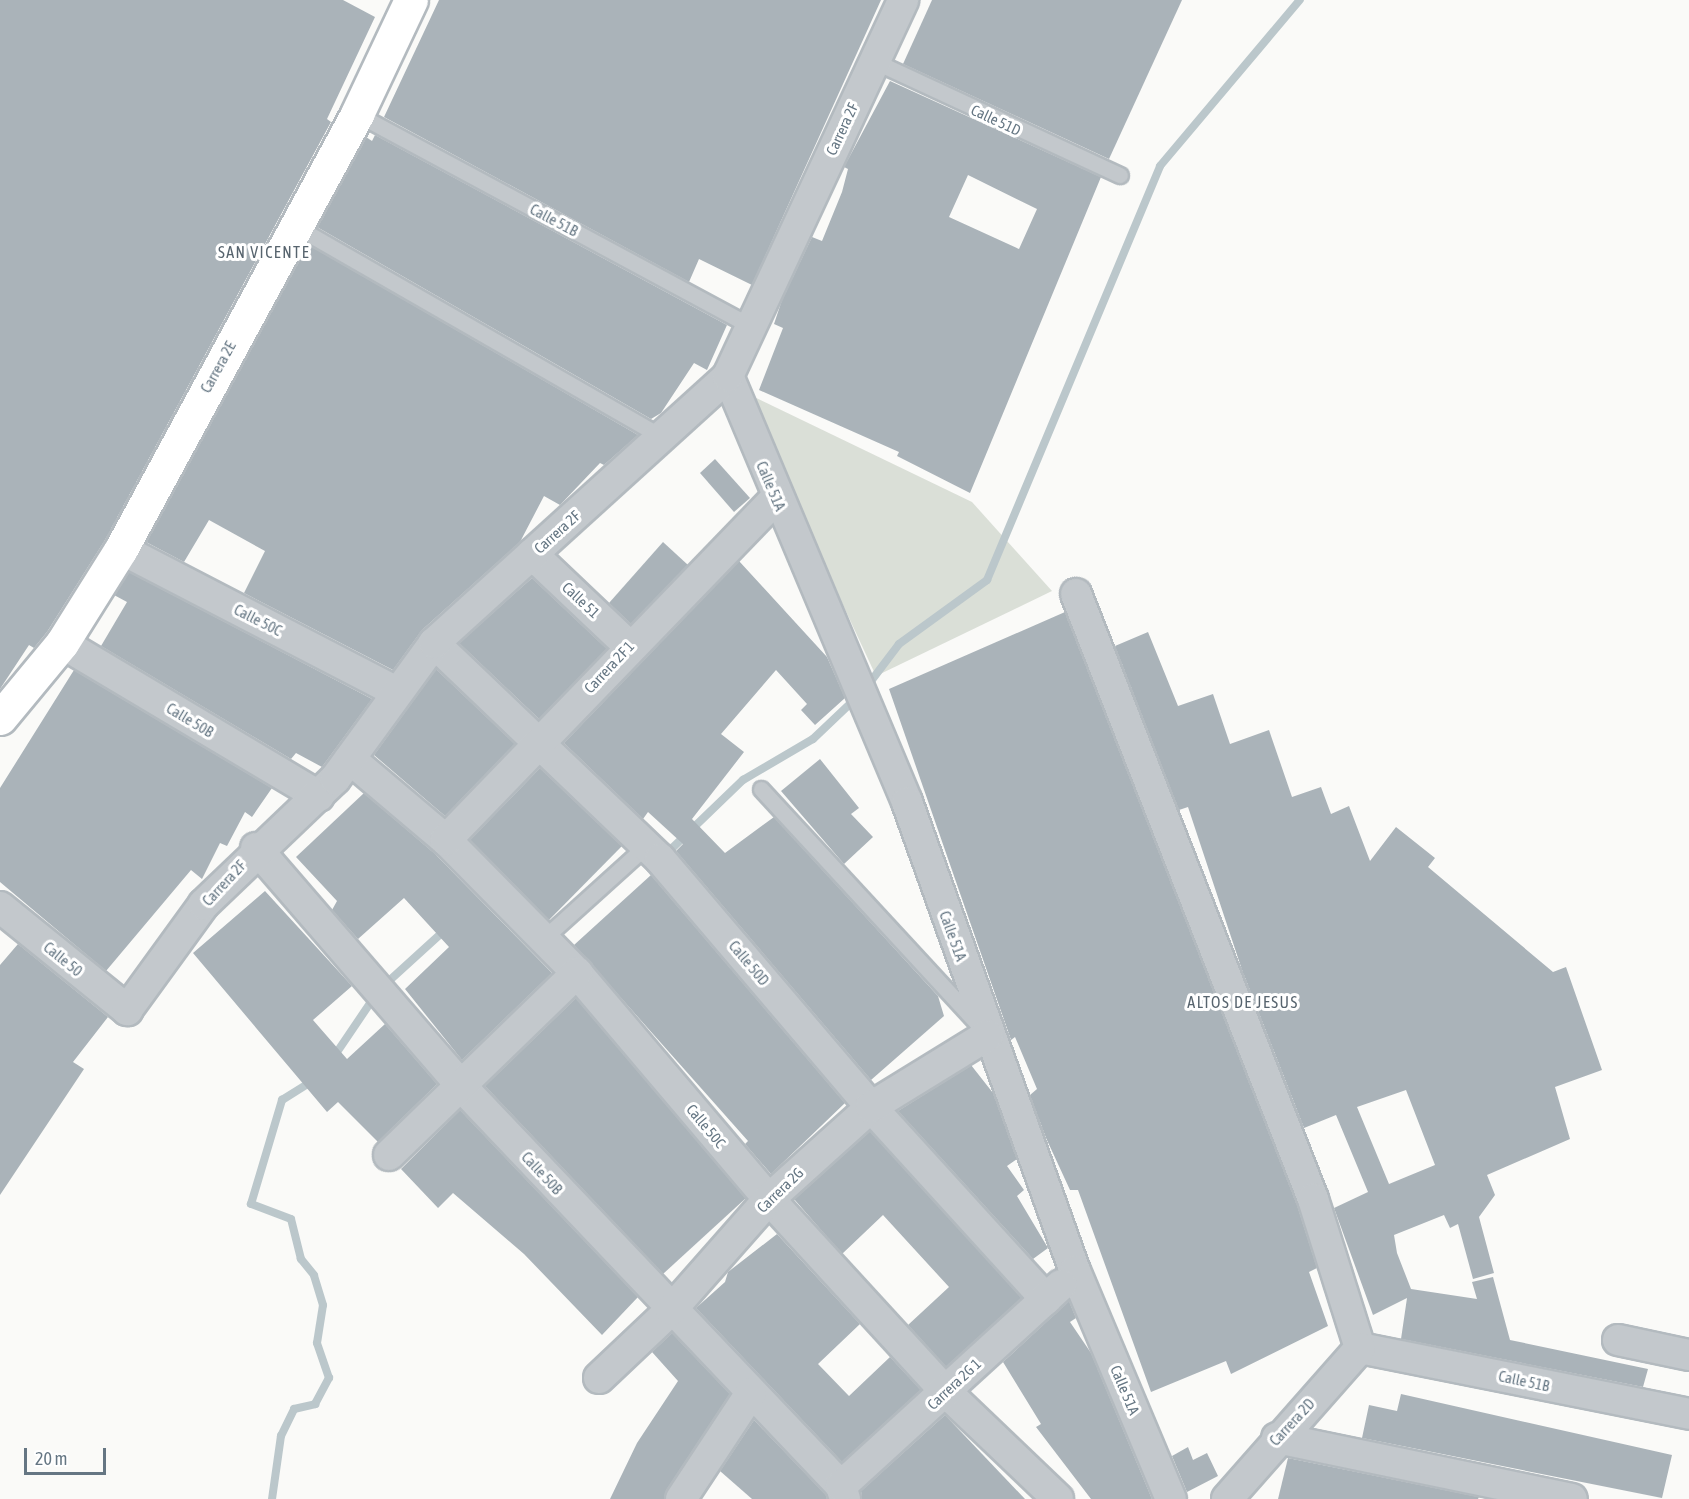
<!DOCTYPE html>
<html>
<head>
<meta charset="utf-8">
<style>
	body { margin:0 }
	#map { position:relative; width:1689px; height:1499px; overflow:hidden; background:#fafaf8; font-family:"Asap Condensed",sans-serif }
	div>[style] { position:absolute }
	.green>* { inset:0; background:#dadfd7 }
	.stream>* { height:8px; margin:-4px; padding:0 4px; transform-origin:4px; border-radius:4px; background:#bbc7cb }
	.building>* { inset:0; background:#aab3b9 }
	.roads { filter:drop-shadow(2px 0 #b3babf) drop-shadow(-2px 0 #b3babf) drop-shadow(0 2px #b3babf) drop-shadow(0 -2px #b3babf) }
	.lane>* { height:15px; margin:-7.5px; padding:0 7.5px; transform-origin:7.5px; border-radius:7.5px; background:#c3c8cc }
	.street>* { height:30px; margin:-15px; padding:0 15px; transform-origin:15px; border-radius:15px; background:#c3c8cc }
	.secondary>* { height:33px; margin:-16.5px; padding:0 16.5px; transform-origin:16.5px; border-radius:16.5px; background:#fff }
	span { translate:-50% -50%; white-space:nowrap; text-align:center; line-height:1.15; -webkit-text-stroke:6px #fff; paint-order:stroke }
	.street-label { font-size:15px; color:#657683 }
	.neighbourhood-label { font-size:16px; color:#57646e; letter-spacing:1.5px }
	.scale { position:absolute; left:24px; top:1448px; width:82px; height:27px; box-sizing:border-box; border:3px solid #657683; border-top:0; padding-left:8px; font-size:18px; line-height:21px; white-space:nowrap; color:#657683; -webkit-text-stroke:4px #fff; paint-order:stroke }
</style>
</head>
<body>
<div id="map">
	<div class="green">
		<div style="clip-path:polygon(744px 392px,972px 502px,1052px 591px,876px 676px)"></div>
	</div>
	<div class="stream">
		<div style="left:865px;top:689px;width:56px;rotate:-52.9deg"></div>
		<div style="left:899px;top:644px;width:109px;rotate:-36deg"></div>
		<div style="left:987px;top:580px;width:449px;rotate:-67.3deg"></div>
		<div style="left:1160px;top:166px;width:217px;rotate:-49.9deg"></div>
		<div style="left:664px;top:856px;width:110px;rotate:-43.9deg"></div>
		<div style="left:743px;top:780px;width:81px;rotate:-30.4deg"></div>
		<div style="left:813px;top:739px;width:59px;rotate:-43.6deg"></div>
		<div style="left:333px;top:1058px;width:82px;rotate:-55.9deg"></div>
		<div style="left:379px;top:990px;width:91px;rotate:-42.3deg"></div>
		<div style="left:272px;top:1499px;width:64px;rotate:-81.9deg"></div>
		<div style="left:281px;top:1436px;width:30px;rotate:-64deg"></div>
		<div style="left:294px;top:1409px;width:22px;rotate:-13deg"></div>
		<div style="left:315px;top:1404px;width:30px;rotate:-62deg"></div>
		<div style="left:329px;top:1378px;width:37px;rotate:-109deg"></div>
		<div style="left:317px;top:1343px;width:38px;rotate:-81deg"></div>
		<div style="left:323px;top:1305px;width:31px;rotate:-107deg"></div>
		<div style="left:314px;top:1275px;width:21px;rotate:-129deg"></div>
		<div style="left:301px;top:1259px;width:41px;rotate:-104deg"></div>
		<div style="left:291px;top:1219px;width:43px;rotate:-159.4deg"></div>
		<div style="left:251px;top:1204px;width:109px;rotate:-73.4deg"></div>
		<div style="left:282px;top:1100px;width:36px;rotate:-32deg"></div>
	</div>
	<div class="building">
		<div style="clip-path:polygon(0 0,343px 0,375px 17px,327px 119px,331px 122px,105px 540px,47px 632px,34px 648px,29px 645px,0 689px)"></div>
		<div style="clip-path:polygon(439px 0,881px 0,752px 285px,699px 259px,689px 282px,384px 117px)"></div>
		<div style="clip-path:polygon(932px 0,1182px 0,1109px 159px,903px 64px)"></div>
		<div style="clip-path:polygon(evenodd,890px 81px,1101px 177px,970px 493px,897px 456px,899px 452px,759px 390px,783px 328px,774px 324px,782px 300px,812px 237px,822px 241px,842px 192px,848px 169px,844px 167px,890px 81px,968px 175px,1037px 209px,1019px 249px,949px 217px,968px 175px)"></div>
		<div style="clip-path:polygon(375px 135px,727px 325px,707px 370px,694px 363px,661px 413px,651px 419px,317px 227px,366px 137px,372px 141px)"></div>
		<div style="clip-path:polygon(308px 244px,638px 435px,604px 465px,600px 463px,560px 505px,544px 496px,520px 542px,422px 630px,393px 670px,244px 593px,265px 551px,209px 520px,184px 562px,146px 542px)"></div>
		<div style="clip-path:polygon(715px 459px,750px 498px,734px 512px,700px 473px)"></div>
		<div style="clip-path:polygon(663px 542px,688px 565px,631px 624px,609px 603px)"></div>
		<div style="clip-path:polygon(739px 561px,827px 657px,845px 698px,815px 725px,801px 710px,807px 704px,776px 670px,721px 734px,744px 752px,692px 819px,725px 853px,774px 817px,938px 996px,944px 1016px,871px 1080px,676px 851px,683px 844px,648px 812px,643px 819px,564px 743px)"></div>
		<div style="clip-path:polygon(129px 572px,372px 699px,322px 767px,296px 753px,291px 759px,101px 646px,127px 602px,114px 595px)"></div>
		<div style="clip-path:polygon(532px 578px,607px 649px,539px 719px,459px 643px)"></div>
		<div style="clip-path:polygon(1065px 612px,1297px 1205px,1317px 1268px,1309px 1272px,1328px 1326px,1231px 1374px,1226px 1361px,1151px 1392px,1078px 1190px,1070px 1190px,1046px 1138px,1030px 1095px,1037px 1089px,1015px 1037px,1011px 1040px,889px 689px)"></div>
		<div style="clip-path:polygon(evenodd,1148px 632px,1178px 706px,1213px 694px,1230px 744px,1269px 730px,1292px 797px,1321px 787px,1331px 814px,1349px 806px,1370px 861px,1396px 827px,1435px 858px,1428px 867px,1553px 972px,1566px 967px,1602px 1070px,1555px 1087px,1570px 1139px,1487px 1175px,1495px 1195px,1479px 1217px,1494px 1273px,1473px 1279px,1458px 1224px,1450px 1228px,1444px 1215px,1394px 1235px,1397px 1253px,1411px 1289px,1477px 1299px,1472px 1282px,1493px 1277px,1510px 1340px,1648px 1369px,1643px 1387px,1401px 1339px,1407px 1298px,1373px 1315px,1334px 1208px,1368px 1192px,1336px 1115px,1304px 1128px,1242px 970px,1188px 807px,1179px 810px,1115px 646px,1148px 632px,1406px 1090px,1435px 1165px,1389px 1184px,1357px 1107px,1406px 1090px)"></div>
		<div style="clip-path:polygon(436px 669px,515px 744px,445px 816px,374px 755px)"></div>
		<div style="clip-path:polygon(74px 670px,272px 788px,252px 817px,245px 812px,227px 846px,220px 843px,202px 879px,191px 870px,106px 971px,0 882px,0 788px)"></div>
		<div style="clip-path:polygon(820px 759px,859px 808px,851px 814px,873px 837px,844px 864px,781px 791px)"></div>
		<div style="clip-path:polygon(540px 768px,622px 846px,549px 920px,470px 840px)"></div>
		<div style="clip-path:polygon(364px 793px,434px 853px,552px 973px,462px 1060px,405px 989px,449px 947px,404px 898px,358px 939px,332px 910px,337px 901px,296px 857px)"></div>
		<div style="clip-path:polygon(651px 875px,845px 1103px,771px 1174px,745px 1144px,748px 1141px,574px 945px)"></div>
		<div style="clip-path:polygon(265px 891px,352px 986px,313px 1020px,347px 1059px,385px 1024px,437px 1084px,378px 1142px,338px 1102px,327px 1112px,193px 953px)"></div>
		<div style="clip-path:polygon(18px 944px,108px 1017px,73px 1062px,84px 1069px,0 1195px,0 965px)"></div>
		<div style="clip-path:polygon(576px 998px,746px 1198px,663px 1274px,485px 1086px)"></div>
		<div style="clip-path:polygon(971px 1065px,993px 1093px,1017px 1159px,1007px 1166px,1024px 1190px,1017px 1196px,1048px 1248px,1033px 1259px,898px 1111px)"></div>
		<div style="clip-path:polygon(460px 1110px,638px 1297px,602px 1335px,524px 1254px,453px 1193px,438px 1208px,401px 1169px)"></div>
		<div style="clip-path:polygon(870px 1131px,1022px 1298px,946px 1367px,908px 1325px,949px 1287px,883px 1215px,842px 1254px,794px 1199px)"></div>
		<div style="clip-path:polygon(777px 1234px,860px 1324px,818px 1364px,849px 1396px,890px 1357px,921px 1390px,842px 1462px,696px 1308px,725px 1282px,728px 1272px)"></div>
		<div style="clip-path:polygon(1069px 1301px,1076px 1318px,1070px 1322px,1091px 1353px,1152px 1499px,1091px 1499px,1036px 1427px,1041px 1424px,1003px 1362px)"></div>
		<div style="clip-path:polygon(672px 1333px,730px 1394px,664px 1499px,610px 1499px,637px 1443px,678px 1381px,652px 1352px)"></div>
		<div style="clip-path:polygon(1401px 1394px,1672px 1455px,1662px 1498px,1362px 1438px,1369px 1405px,1397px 1411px)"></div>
		<div style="clip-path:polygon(945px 1415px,1025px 1499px,862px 1499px,861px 1491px)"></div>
		<div style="clip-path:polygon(754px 1420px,826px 1495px,827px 1499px,752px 1499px,720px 1471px)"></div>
		<div style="clip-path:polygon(1188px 1447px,1193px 1460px,1207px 1453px,1218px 1476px,1187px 1492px,1172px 1456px)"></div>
		<div style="clip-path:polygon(1288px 1458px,1479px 1497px,1478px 1499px,1278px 1499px)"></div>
	</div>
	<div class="roads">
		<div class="lane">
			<div style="left:874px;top:61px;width:271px;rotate:24.9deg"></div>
			<div style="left:357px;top:114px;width:449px;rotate:28.3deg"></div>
			<div style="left:295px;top:226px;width:421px;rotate:29.9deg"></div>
			<div style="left:761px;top:789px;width:321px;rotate:47.3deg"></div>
			<div style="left:543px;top:939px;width:140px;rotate:-42.1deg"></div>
		</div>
		<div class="street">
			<div style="left:728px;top:376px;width:462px;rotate:67.2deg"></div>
			<div style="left:907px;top:802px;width:498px;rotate:70.3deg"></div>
			<div style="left:1075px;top:1271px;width:247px;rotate:67.2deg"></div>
			<div style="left:121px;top:549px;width:309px;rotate:27.4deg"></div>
			<div style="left:532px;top:554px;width:134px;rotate:43.5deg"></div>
			<div style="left:1076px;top:594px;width:650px;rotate:68.61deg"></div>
			<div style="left:1313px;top:1199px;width:156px;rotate:72.5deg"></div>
			<div style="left:62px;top:643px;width:299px;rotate:30.8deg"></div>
			<div style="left:434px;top:643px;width:313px;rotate:43.7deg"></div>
			<div style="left:660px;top:859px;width:326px;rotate:49.6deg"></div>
			<div style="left:871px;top:1107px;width:260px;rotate:47.7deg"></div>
			<div style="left:350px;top:759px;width:126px;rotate:40.2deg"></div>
			<div style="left:446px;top:840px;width:187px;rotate:45.4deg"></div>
			<div style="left:577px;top:973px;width:297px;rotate:49.7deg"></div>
			<div style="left:769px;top:1199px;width:262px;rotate:47.5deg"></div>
			<div style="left:946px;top:1392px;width:155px;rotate:43.7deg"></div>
			<div style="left:446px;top:840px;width:475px;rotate:-46deg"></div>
			<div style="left:256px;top:848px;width:316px;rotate:49.2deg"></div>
			<div style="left:462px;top:1087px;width:550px;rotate:46.47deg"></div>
			<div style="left:0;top:907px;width:164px;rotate:39deg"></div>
			<div style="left:127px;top:1010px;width:131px;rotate:-54deg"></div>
			<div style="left:204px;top:904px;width:181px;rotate:-43.7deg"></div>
			<div style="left:335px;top:779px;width:168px;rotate:-53.9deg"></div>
			<div style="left:434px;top:643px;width:397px;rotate:-42.2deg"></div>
			<div style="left:728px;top:376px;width:415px;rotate:-65deg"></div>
			<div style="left:389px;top:1155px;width:262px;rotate:-44.1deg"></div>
			<div style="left:1618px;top:1340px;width:73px;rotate:11.9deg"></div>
			<div style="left:1360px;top:1348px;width:336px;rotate:11.3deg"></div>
			<div style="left:599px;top:1378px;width:99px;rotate:-43.4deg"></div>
			<div style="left:671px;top:1310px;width:148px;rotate:-48.6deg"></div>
			<div style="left:769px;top:1199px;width:137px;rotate:-42deg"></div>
			<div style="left:871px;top:1107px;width:137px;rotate:-31.6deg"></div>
			<div style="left:1277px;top:1438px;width:301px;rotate:11.7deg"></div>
			<div style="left:681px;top:1499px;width:127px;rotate:-56.6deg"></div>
			<div style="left:845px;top:1499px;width:14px;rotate:-107deg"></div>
			<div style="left:841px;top:1486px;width:298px;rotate:-42.4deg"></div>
			<div style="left:1227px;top:1499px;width:201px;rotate:-48.6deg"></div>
		</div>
		<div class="secondary">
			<div style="left:0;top:718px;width:97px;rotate:-50.4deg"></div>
			<div style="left:62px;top:643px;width:111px;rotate:-57.9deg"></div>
			<div style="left:121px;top:549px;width:495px;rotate:-61.5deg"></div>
			<div style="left:357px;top:114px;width:126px;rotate:-64.7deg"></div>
		</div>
	</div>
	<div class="street-label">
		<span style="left:996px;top:120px;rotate:25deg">Calle 51D</span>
		<span style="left:842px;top:129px;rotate:-65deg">Carrera 2F</span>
		<span style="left:554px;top:220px;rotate:28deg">Calle 51B</span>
		<span style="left:218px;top:367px;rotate:-61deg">Carrera 2E</span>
		<span style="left:771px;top:486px;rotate:67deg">Calle 51A</span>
		<span style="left:557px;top:532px;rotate:-42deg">Carrera 2F</span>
		<span style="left:581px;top:600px;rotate:43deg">Calle 51</span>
		<span style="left:258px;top:620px;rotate:27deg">Calle 50C</span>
		<span style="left:609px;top:667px;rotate:-47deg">Carrera 2F 1</span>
		<span style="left:190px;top:720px;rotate:31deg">Calle 50B</span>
		<span style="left:224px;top:883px;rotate:-47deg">Carrera 2F</span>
		<span style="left:953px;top:936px;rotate:70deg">Calle 51A</span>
		<span style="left:63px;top:959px;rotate:39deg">Calle 50</span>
		<span style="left:749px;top:963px;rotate:50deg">Calle 50D</span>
		<span style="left:706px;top:1126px;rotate:50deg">Calle 50C</span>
		<span style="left:542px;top:1173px;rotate:47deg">Calle 50B</span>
		<span style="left:780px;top:1190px;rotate:-44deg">Carrera 2G</span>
		<span style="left:1524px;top:1381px;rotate:12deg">Calle 51B</span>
		<span style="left:954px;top:1384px;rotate:-43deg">Carrera 2G 1</span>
		<span style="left:1125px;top:1390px;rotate:67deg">Calle 51A</span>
		<span style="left:1292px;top:1422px;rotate:-47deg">Carrera 2D</span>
	</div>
	<div class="neighbourhood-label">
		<span style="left:264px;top:252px">SAN VICENTE</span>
		<span style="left:1243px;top:1002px">ALTOS DE JESUS</span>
	</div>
	<div class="scale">20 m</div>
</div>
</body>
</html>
